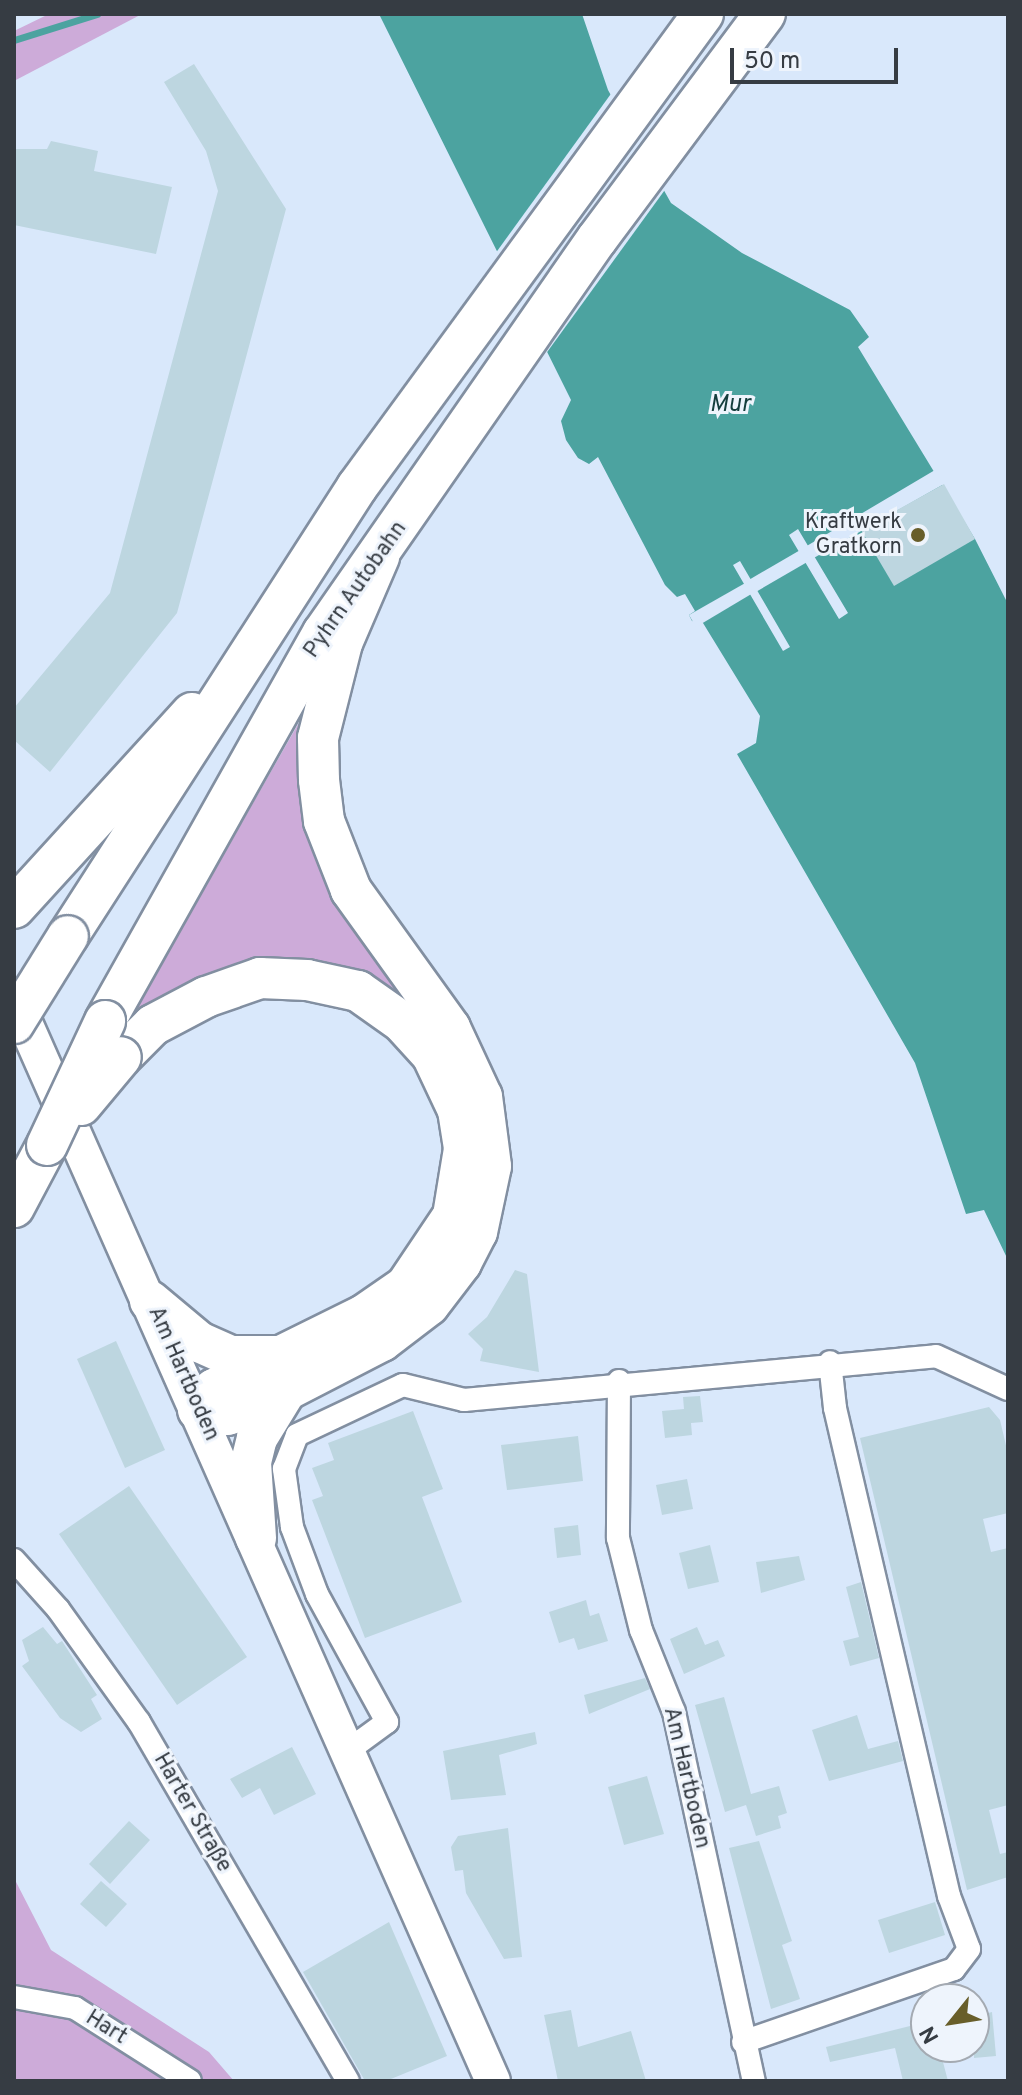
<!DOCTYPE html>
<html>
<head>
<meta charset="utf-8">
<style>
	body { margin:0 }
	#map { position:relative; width:1022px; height:2095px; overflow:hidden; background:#d9e8fb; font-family:Overpass,sans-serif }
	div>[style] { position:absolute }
	.green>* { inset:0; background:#cdabd9 }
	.water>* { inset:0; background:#4ca3a0 }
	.pier>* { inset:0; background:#d9e8fb }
	.stream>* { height:7px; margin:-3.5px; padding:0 3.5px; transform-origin:3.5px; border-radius:3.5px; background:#4ca3a0 }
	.building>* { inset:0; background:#bdd6e0 }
	.roads { filter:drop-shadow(2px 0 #828fa1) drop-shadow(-2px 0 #828fa1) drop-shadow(0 2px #828fa1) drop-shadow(0 -2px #828fa1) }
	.minor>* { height:22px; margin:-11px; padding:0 11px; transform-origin:11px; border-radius:11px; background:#fff }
	.primary>* { height:34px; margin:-17px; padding:0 17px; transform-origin:17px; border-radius:17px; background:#fff }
	.motorway>* { height:40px; margin:-20px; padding:0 20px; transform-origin:20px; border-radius:20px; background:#fff }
	.bridges { filter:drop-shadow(2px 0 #828fa1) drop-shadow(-2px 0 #828fa1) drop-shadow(0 2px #828fa1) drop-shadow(0 -2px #828fa1) }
	.motorway-bridge>* { height:40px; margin:-20px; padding:0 20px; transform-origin:20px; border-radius:20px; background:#fff }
	.dots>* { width:22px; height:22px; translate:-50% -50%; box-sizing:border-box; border:4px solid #eef4fc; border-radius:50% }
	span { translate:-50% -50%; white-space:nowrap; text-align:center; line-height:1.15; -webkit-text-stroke:6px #eef4fc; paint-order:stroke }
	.poi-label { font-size:22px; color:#363c43 }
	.right { translate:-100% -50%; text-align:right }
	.street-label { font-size:22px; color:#363c43 }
	.water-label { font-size:24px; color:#153e3d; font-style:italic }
	.frame { position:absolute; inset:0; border:16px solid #363c43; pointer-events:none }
	.north { position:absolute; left:910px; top:1983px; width:80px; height:80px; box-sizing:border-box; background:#eef4fc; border:2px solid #a4aab2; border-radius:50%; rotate:240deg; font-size:22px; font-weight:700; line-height:32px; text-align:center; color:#363c43 }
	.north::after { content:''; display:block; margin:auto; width:28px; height:36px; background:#685e2a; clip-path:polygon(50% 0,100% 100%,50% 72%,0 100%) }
	.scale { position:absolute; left:730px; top:48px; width:168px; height:36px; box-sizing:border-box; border:4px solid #363c43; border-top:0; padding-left:10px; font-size:24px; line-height:28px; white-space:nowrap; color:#363c43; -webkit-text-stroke:6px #eef4fc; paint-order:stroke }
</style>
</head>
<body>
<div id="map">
	<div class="green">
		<div style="clip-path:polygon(49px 14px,142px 14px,14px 81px,14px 31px)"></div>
		<div style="clip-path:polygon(301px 719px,309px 725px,369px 939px,478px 1119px,397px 1307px,471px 1120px,335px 973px,121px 1034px)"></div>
		<div style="clip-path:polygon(14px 1878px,51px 1950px,209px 2052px,234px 2081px,14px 2081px)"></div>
	</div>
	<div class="water">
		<div style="clip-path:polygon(evenodd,379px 14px,582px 14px,608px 90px,671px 203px,742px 253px,850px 310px,869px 337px,858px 347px,975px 539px,1008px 604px,1008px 1260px,984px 1210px,966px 1214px,915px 1063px,737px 754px,756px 743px,760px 716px,703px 623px,692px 621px,689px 615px,695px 611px,685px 594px,677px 597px,665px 585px,598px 457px,589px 464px,578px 458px,566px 440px,561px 421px,571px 400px,379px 14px,798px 529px,848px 613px,839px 619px,789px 535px,798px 529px,379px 14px,740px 561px,790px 647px,783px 651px,733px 565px,740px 561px)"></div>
	</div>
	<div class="pier">
		<div style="clip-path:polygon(613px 91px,667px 187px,545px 355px,495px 254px)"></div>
		<div style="clip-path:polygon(935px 470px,944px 484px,812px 559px,805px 547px)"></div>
		<div style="clip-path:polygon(802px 549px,809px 561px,754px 593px,747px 581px)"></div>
		<div style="clip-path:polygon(747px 582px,753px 593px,696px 627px,689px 615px)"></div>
	</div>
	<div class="stream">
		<div style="left:14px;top:40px;width:87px;rotate:-17.4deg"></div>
	</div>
	<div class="building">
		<div style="clip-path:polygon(194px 64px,286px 209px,177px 613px,50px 772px,14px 740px,14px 708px,110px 593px,218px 191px,206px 151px,164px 82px)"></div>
		<div style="clip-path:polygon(51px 141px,98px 151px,94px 171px,172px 187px,156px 254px,14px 225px,14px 149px,47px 149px)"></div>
		<div style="clip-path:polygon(944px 484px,975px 539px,894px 586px,861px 530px)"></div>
		<div style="clip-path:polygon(515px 1270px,527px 1274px,539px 1372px,480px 1361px,483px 1349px,468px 1334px,487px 1317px)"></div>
		<div style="clip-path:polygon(116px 1341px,165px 1450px,125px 1468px,77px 1359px)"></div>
		<div style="clip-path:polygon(700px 1396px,703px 1422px,691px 1423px,692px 1435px,665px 1438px,662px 1411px,684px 1409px,683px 1397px)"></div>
		<div style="clip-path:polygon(989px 1407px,1000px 1420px,1008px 1454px,1008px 1513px,983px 1519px,991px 1552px,1008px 1548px,1008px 1805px,989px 1810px,1000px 1854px,1008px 1852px,1008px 1877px,967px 1890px,860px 1438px)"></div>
		<div style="clip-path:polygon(413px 1411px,443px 1489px,422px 1497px,462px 1602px,365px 1638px,312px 1500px,323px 1496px,312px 1468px,334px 1460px,328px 1443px)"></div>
		<div style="clip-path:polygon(578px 1436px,583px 1481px,507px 1490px,501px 1445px)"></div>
		<div style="clip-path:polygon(687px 1479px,693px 1509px,662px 1515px,656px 1485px)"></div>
		<div style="clip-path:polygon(129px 1486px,247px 1657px,177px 1705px,59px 1534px)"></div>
		<div style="clip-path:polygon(578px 1525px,581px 1555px,557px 1558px,554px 1528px)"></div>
		<div style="clip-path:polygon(710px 1545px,719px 1582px,688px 1589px,679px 1553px)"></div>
		<div style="clip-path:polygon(799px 1556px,805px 1580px,761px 1593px,756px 1562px)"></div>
		<div style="clip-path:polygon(861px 1582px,879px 1658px,850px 1666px,843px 1641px,859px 1637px,846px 1587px)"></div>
		<div style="clip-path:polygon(586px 1600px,590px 1616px,599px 1613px,608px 1641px,578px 1650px,574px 1638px,559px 1643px,549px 1612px)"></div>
		<div style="clip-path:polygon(43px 1627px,57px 1644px,62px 1641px,97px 1695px,91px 1699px,102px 1719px,81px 1732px,60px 1718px,22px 1666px,29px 1661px,22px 1640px)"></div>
		<div style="clip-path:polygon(697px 1627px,705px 1645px,718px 1640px,725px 1656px,684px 1674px,670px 1639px)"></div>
		<div style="clip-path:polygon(645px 1678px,650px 1689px,589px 1714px,584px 1695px)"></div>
		<div style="clip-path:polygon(724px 1697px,751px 1794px,779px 1786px,787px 1813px,778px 1816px,781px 1828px,756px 1836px,746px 1805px,725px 1812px,695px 1705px)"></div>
		<div style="clip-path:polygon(857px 1715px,868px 1749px,898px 1741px,903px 1761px,829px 1781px,812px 1730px)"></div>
		<div style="clip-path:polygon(535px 1732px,537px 1744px,499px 1755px,506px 1795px,451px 1800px,443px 1751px)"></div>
		<div style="clip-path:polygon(292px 1747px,316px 1794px,274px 1815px,260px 1788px,242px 1798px,230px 1779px)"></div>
		<div style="clip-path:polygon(647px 1776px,664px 1834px,624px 1845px,608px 1787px)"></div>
		<div style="clip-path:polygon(129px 1821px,150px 1840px,110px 1884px,89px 1864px)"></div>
		<div style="clip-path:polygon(508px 1828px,522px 1957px,504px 1959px,466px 1893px,463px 1870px,455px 1871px,451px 1847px,458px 1836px)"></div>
		<div style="clip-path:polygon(759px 1841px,792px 1941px,782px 1945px,800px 1999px,771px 2009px,729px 1848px)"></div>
		<div style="clip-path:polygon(101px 1881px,127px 1904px,106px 1927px,80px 1904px)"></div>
		<div style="clip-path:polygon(935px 1902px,945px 1935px,889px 1953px,878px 1920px)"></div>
		<div style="clip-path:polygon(389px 1922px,447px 2056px,386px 2081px,365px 2081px,303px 1972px)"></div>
		<div style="clip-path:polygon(571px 2010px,578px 2047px,631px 2031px,646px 2081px,558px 2081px,544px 2015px)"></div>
		<div style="clip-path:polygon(992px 2012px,996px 2056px,974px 2058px,974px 2017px)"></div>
		<div style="clip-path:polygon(918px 2024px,926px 2047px,939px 2047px,948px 2081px,903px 2081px,895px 2048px,830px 2062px,826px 2047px)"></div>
	</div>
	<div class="roads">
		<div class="minor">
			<div style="left:619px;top:1381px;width:157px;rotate:90.4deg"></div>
			<div style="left:618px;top:1538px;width:95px;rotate:76deg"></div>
			<div style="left:641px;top:1630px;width:88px;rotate:68.1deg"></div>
			<div style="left:674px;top:1712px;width:378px;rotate:77.8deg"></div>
			<div style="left:14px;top:1560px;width:66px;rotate:48.1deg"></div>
			<div style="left:58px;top:1609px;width:139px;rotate:54.4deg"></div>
			<div style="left:139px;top:1722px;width:415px;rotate:59.8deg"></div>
			<div style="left:350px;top:1749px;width:46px;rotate:-36.1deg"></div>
			<div style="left:387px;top:1722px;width:146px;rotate:-118.7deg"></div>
			<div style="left:317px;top:1594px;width:72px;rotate:-110.5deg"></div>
			<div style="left:292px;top:1527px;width:59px;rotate:-97.9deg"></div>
			<div style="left:284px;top:1469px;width:36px;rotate:-69deg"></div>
			<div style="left:297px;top:1435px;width:117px;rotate:-25.3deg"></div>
			<div style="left:403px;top:1385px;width:63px;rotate:13.8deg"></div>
			<div style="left:464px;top:1400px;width:474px;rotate:-5.3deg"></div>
			<div style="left:936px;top:1356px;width:79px;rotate:24.6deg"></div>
			<div style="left:14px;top:1997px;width:62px;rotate:10.2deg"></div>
			<div style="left:75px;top:2008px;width:136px;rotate:32.4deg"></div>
			<div style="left:743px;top:2042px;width:223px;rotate:-19.1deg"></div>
			<div style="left:954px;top:1969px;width:25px;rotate:-53deg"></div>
			<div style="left:969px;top:1949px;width:57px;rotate:-110.7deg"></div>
			<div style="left:949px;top:1896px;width:501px;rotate:-103.15deg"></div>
			<div style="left:835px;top:1408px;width:46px;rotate:-96.2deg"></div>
		</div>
		<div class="primary">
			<div style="left:14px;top:998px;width:1184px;rotate:66.14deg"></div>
		</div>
		<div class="motorway">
			<div style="left:14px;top:908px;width:264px;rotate:-47.6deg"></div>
			<div style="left:68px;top:936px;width:534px;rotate:-57.23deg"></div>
			<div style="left:357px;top:487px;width:586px;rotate:-53.81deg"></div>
			<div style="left:105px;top:1021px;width:445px;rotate:-60.7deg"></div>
			<div style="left:323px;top:633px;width:480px;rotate:-55.2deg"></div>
			<div style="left:597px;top:239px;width:281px;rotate:-53.3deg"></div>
			<div style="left:121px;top:1057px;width:45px;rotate:-45deg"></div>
			<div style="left:153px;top:1025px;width:60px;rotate:-27.8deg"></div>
			<div style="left:206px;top:997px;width:57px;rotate:-19.4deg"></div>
			<div style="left:260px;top:978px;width:47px;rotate:2.4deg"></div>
			<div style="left:307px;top:980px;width:52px;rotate:12.2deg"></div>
			<div style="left:358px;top:991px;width:54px;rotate:35.2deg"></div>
			<div style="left:402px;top:1022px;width:45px;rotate:47.7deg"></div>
			<div style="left:432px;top:1055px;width:61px;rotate:64.7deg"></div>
			<div style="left:458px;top:1110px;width:39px;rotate:81deg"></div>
			<div style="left:464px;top:1149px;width:68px;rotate:99.3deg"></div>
			<div style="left:453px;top:1216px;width:84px;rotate:123.9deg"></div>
			<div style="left:406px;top:1286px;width:51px;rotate:145.4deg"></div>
			<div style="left:364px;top:1315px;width:167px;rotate:153.7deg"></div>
			<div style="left:214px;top:1389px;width:26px;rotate:127deg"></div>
			<div style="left:198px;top:1410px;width:29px;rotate:10deg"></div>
			<div style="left:227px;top:1415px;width:26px;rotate:-16deg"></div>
			<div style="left:252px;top:1408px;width:146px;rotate:-27.3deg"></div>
			<div style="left:382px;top:1341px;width:59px;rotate:-37.5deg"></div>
			<div style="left:429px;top:1305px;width:53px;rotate:-52.7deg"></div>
			<div style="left:461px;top:1263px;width:35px;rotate:-63deg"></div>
			<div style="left:477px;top:1232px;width:67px;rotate:-78deg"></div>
			<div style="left:491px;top:1166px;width:70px;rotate:-97.4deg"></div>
			<div style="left:482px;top:1097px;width:76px;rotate:-114.9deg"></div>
			<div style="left:450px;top:1028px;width:170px;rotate:-125.7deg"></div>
			<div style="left:351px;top:890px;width:74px;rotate:-111.4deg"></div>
			<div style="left:324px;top:821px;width:41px;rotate:-97deg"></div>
			<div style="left:319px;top:780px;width:42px;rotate:-91.4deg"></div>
			<div style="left:318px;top:738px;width:98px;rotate:-75.8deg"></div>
			<div style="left:342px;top:643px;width:94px;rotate:-66.7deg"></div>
			<div style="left:14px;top:1207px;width:70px;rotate:-62deg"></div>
			<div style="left:150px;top:1301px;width:64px;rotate:39.9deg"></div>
			<div style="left:199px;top:1342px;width:34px;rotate:24deg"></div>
			<div style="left:230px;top:1356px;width:50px"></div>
			<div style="left:256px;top:1538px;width:76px;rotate:-93.8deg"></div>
			<div style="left:251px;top:1462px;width:25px;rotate:-76deg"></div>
			<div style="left:257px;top:1438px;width:52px;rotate:-58.5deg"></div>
		</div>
	</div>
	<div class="bridges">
		<div class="motorway-bridge">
			<div style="left:14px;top:1023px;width:102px;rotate:-58.2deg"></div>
			<div style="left:81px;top:1105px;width:62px;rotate:-50.2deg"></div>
			<div style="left:47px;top:1145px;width:137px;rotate:-64.9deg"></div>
		</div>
	</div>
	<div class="dots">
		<div style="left:918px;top:535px;background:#685e2a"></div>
	</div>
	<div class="poi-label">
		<span class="right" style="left:902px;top:535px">Kraftwerk<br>Gratkorn</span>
	</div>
	<div class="street-label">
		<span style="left:356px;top:590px;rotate:-55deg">Pyhrn Autobahn</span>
		<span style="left:183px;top:1374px;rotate:66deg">Am Hartboden</span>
		<span style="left:686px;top:1778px;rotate:77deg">Am Hartboden</span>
		<span style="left:192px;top:1813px;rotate:60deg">Harter Straße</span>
		<span style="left:106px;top:2028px;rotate:32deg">Hart</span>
	</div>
	<div class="water-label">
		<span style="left:730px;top:406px">Mur</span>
	</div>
	<div class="frame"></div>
	<div class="north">N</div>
	<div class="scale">50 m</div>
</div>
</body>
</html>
